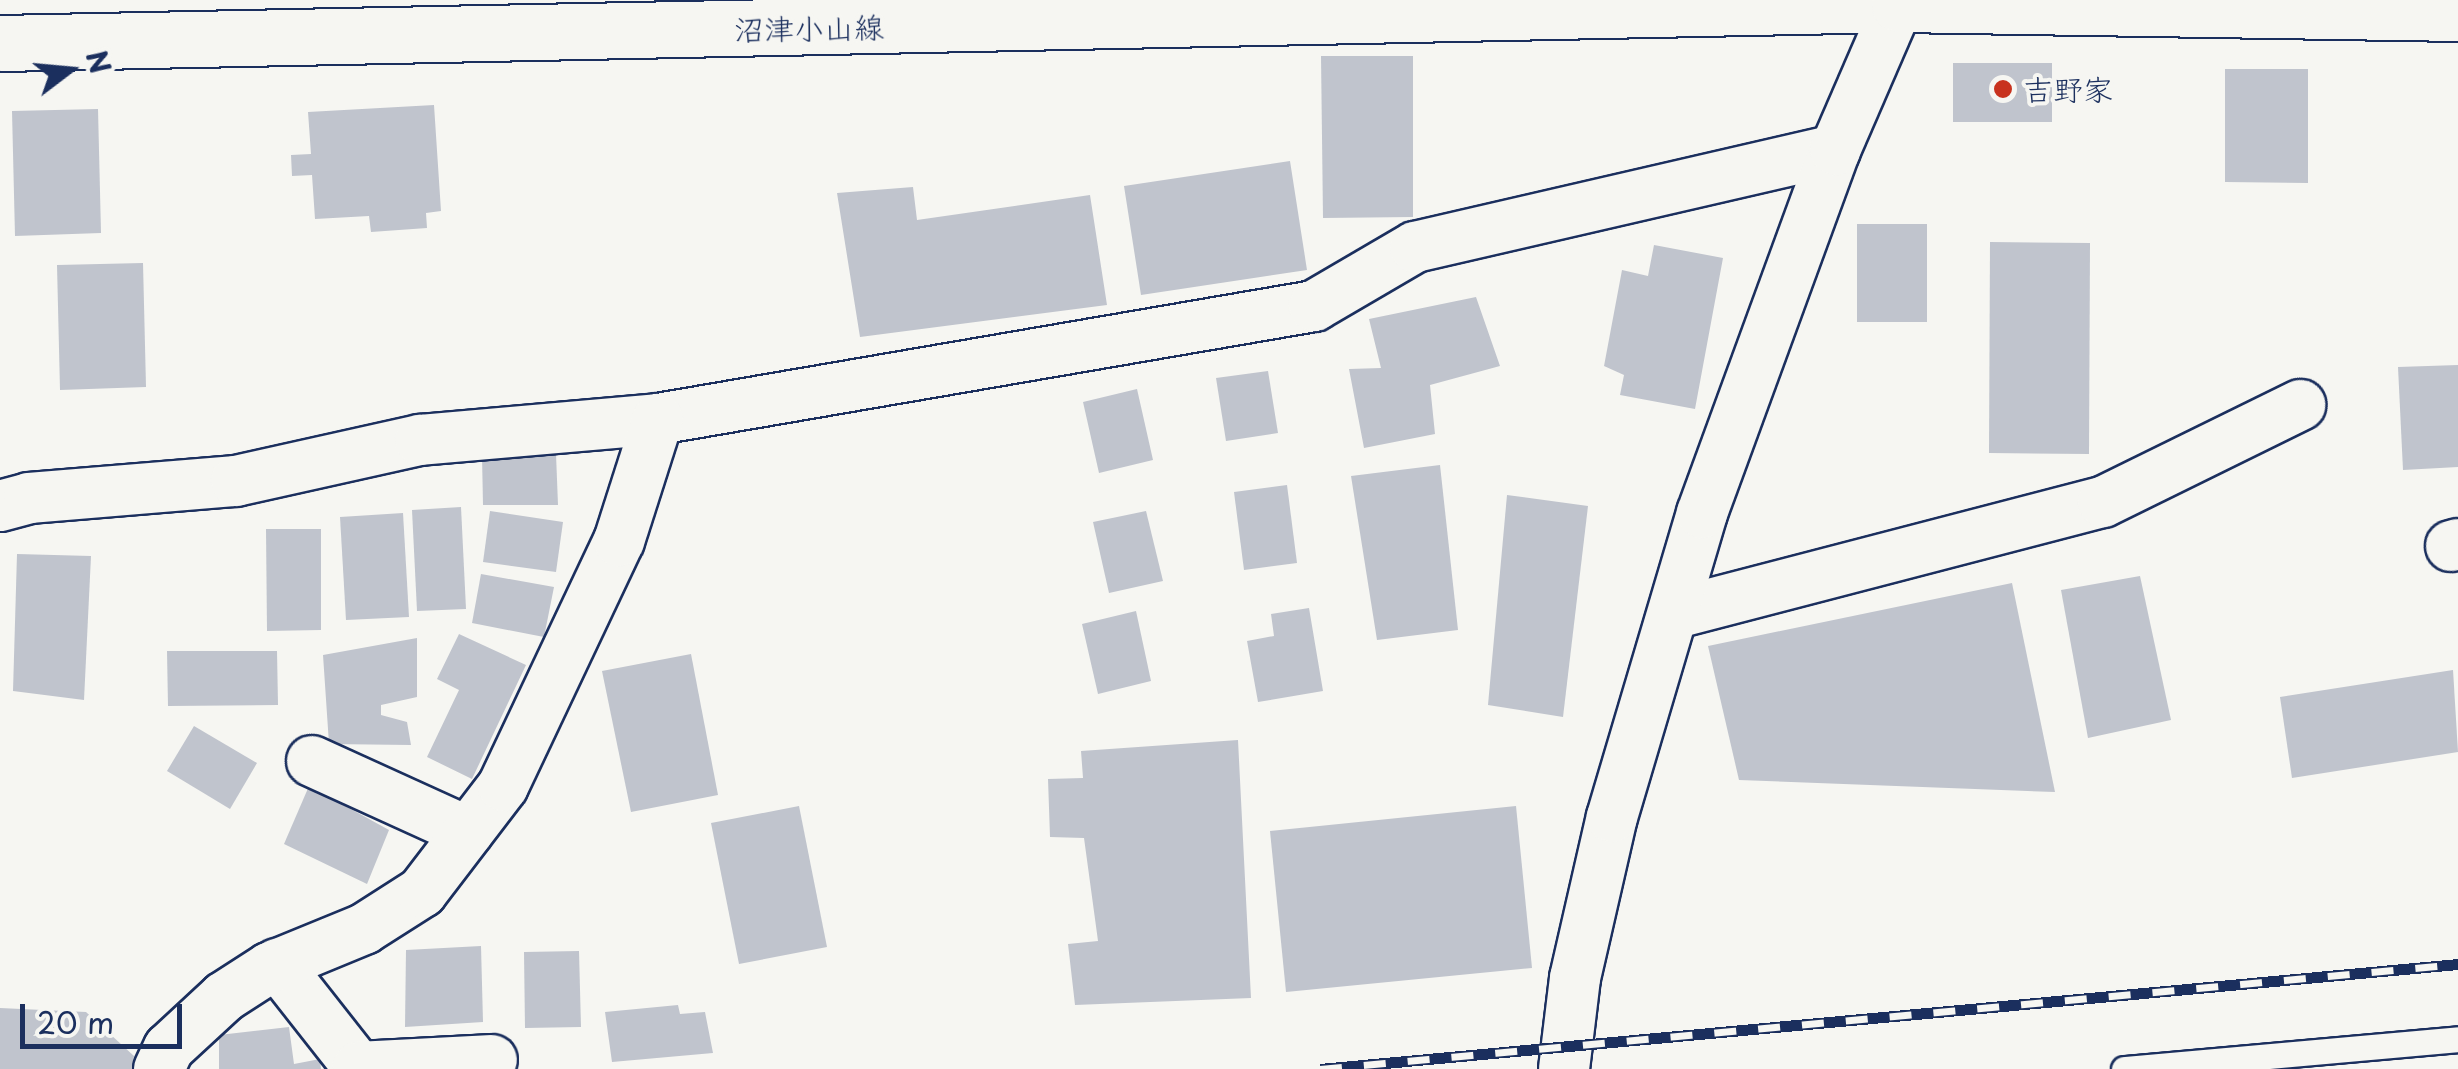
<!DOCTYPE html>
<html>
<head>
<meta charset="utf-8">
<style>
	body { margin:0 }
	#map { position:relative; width:2458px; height:1069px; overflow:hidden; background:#f6f6f2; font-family:"Playpen Sans","Klee One",sans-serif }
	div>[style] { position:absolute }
	.building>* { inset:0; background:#c0c4cd }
	.roads { filter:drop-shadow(2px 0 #1b2f5e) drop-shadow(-2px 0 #1b2f5e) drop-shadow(0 2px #1b2f5e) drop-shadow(0 -2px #1b2f5e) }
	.lane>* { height:25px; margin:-12.5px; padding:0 12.5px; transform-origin:12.5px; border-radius:12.5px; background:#f6f6f2 }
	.street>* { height:50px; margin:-25px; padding:0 25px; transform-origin:25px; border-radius:25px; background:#f6f6f2 }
	.secondary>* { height:55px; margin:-27.5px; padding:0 27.5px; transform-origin:27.5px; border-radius:27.5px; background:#f6f6f2 }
	.rail>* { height:11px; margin-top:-5.5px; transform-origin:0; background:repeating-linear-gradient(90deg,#f6f6f2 0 22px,#1b2f5e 0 44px); box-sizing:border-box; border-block:2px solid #1b2f5e }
	.dots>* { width:28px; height:28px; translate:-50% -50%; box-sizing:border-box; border:5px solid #f6f6f2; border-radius:50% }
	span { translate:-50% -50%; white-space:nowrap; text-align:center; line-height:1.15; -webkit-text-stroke:8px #f6f6f2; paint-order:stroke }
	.street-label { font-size:30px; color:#1b2f5e }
	.poi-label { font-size:30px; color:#1b2f5e }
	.left { translate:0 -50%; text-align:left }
	.north { position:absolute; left:20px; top:20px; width:100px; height:100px; -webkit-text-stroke:8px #f6f6f2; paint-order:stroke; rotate:74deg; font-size:28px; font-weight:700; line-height:40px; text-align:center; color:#1b2f5e }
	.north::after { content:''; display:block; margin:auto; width:35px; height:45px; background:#1b2f5e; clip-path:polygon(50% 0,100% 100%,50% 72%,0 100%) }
	.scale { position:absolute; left:20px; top:1004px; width:162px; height:45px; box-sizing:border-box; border:5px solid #1b2f5e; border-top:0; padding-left:12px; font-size:30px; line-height:35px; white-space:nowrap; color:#1b2f5e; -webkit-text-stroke:8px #f6f6f2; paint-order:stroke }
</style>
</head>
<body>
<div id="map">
	<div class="building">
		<div style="clip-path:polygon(1321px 56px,1413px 56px,1413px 217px,1323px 218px)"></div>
		<div style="clip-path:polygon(1953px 63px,2052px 63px,2052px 122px,1953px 122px)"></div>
		<div style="clip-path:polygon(2225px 69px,2308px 69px,2308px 183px,2225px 182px)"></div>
		<div style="clip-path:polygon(434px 105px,441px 211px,426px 213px,427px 228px,371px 232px,369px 216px,315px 219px,312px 175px,292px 176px,291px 155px,311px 154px,308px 112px)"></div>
		<div style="clip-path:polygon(98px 109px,101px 233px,15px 236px,12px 111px)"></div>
		<div style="clip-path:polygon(1290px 161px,1307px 270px,1141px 295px,1124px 186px)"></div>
		<div style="clip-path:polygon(913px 187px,917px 220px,1090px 195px,1107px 305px,860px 337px,837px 193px)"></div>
		<div style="clip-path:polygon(1857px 224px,1927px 224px,1927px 322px,1857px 322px)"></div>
		<div style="clip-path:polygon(1990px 242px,2090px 243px,2089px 454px,1989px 453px)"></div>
		<div style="clip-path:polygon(1654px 245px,1723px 258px,1695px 409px,1620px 395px,1624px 375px,1604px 366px,1622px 270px,1648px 276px)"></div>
		<div style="clip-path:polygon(143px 263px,146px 387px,60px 390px,57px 265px)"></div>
		<div style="clip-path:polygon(1476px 297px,1500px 366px,1430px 385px,1435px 434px,1364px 448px,1349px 369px,1381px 368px,1369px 319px)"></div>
		<div style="clip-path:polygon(2458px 365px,2458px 467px,2403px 470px,2398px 367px)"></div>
		<div style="clip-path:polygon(1268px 371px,1278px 433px,1226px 441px,1216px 378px)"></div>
		<div style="clip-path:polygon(1137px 389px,1153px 460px,1099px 473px,1083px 402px)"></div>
		<div style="clip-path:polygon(556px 454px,558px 505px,483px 505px,482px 455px)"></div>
		<div style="clip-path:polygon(1440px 465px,1458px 630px,1377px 640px,1351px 476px)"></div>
		<div style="clip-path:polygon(1287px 485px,1297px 563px,1244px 570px,1234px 492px)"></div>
		<div style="clip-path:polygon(1507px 495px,1588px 506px,1563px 717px,1488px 705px)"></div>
		<div style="clip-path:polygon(461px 507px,466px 609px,417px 611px,412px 510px)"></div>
		<div style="clip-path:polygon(490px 511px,563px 522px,556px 572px,483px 562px)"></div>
		<div style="clip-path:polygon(1146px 511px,1163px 581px,1109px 593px,1093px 522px)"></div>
		<div style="clip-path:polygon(403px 513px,409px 617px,346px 620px,340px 517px)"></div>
		<div style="clip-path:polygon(266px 529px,321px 529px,321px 630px,267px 631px)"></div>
		<div style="clip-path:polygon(17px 554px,91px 556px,84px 700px,13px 691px)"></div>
		<div style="clip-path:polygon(481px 574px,554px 587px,544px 637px,472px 623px)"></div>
		<div style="clip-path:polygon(2140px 576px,2171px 720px,2088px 738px,2061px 590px)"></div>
		<div style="clip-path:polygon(2012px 583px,2055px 792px,1739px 780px,1708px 646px)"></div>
		<div style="clip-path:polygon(1309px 608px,1323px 691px,1258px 702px,1247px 641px,1274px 636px,1271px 614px)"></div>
		<div style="clip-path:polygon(1136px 611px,1151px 681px,1098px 694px,1082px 624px)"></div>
		<div style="clip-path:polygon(459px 634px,526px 665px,472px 779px,427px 757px,459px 690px,437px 679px)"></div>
		<div style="clip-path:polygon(417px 638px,417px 697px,381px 705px,381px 715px,407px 722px,411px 745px,329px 744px,323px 655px)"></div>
		<div style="clip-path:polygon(167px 651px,277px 651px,278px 705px,168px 706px)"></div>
		<div style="clip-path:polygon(691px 654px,718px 795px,631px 812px,602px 671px)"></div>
		<div style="clip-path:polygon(2453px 670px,2458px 752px,2292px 778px,2280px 697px)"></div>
		<div style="clip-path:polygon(194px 726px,257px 763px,230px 809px,167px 771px)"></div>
		<div style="clip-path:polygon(1238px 740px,1251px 998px,1075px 1005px,1068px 944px,1098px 941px,1084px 838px,1050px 837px,1048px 779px,1083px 778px,1081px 751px)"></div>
		<div style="clip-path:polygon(309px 786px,389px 830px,367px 884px,284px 844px)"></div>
		<div style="clip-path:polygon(799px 806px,827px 947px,739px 964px,711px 823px)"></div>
		<div style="clip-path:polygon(1516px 806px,1532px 968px,1286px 992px,1270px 831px)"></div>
		<div style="clip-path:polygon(481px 946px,483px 1022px,405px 1027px,406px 950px)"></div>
		<div style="clip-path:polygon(579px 951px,581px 1027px,525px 1028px,524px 952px)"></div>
		<div style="clip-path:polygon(678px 1005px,680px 1014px,705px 1012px,713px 1053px,612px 1062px,605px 1012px)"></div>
		<div style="clip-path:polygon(0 1008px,86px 1012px,134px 1056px,132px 1069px,0 1069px)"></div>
		<div style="clip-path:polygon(289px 1027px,294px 1064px,320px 1059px,321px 1069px,219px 1069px,219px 1035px)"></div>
	</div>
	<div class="roads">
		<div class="lane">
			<div style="left:2124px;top:1069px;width:335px;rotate:-5.1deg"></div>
		</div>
		<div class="street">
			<div style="left:0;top:506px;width:30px;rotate:-15deg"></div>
			<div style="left:29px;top:498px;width:208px;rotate:-4.7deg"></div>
			<div style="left:236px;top:481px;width:189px;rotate:-12.6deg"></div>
			<div style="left:420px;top:440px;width:239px;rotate:-5deg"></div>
			<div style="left:658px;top:419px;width:666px;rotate:-9.77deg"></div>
			<div style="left:1314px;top:306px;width:117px;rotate:-30.3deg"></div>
			<div style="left:1415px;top:247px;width:431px;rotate:-13deg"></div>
			<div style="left:2451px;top:546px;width:7px;rotate:-16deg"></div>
			<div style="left:1676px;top:613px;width:441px;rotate:-14.6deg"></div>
			<div style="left:2103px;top:502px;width:220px;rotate:-26.2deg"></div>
			<div style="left:312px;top:761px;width:171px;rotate:24.5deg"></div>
			<div style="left:277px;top:964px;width:131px;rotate:51.8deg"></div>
			<div style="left:358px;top:1067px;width:134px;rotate:-3deg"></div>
			<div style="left:159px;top:1069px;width:23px;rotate:-65deg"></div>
			<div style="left:169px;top:1048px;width:75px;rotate:-42.8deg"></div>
			<div style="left:224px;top:997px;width:54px;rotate:-32.8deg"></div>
			<div style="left:269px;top:968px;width:103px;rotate:-22.3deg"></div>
			<div style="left:364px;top:929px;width:69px;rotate:-32.5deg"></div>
			<div style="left:422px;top:892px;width:133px;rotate:-52.6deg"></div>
			<div style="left:503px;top:786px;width:271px;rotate:-64.7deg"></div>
			<div style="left:619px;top:541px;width:128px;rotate:-72.3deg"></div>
			<div style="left:1564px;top:1069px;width:92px;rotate:-83.1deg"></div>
			<div style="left:1575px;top:978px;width:165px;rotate:-77.1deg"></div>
			<div style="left:1612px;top:817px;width:317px;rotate:-73.5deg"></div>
			<div style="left:1702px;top:513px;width:387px;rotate:-69.9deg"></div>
			<div style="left:1835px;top:150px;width:163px;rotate:-66.6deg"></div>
		</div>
		<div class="secondary">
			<div style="left:0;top:43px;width:1899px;rotate:-1.18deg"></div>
			<div style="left:1899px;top:4px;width:559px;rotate:0.92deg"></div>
		</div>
	</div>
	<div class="rail">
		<div style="left:1320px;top:1069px;width:1143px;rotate:-5.27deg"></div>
	</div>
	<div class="dots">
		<div style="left:2003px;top:89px;background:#c8321e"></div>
	</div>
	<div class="street-label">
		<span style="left:809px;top:28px;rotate:-1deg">沼津小山線</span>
	</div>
	<div class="poi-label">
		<span class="left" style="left:2023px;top:89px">吉野家</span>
	</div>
	<div class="north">N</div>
	<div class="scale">20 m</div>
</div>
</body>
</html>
